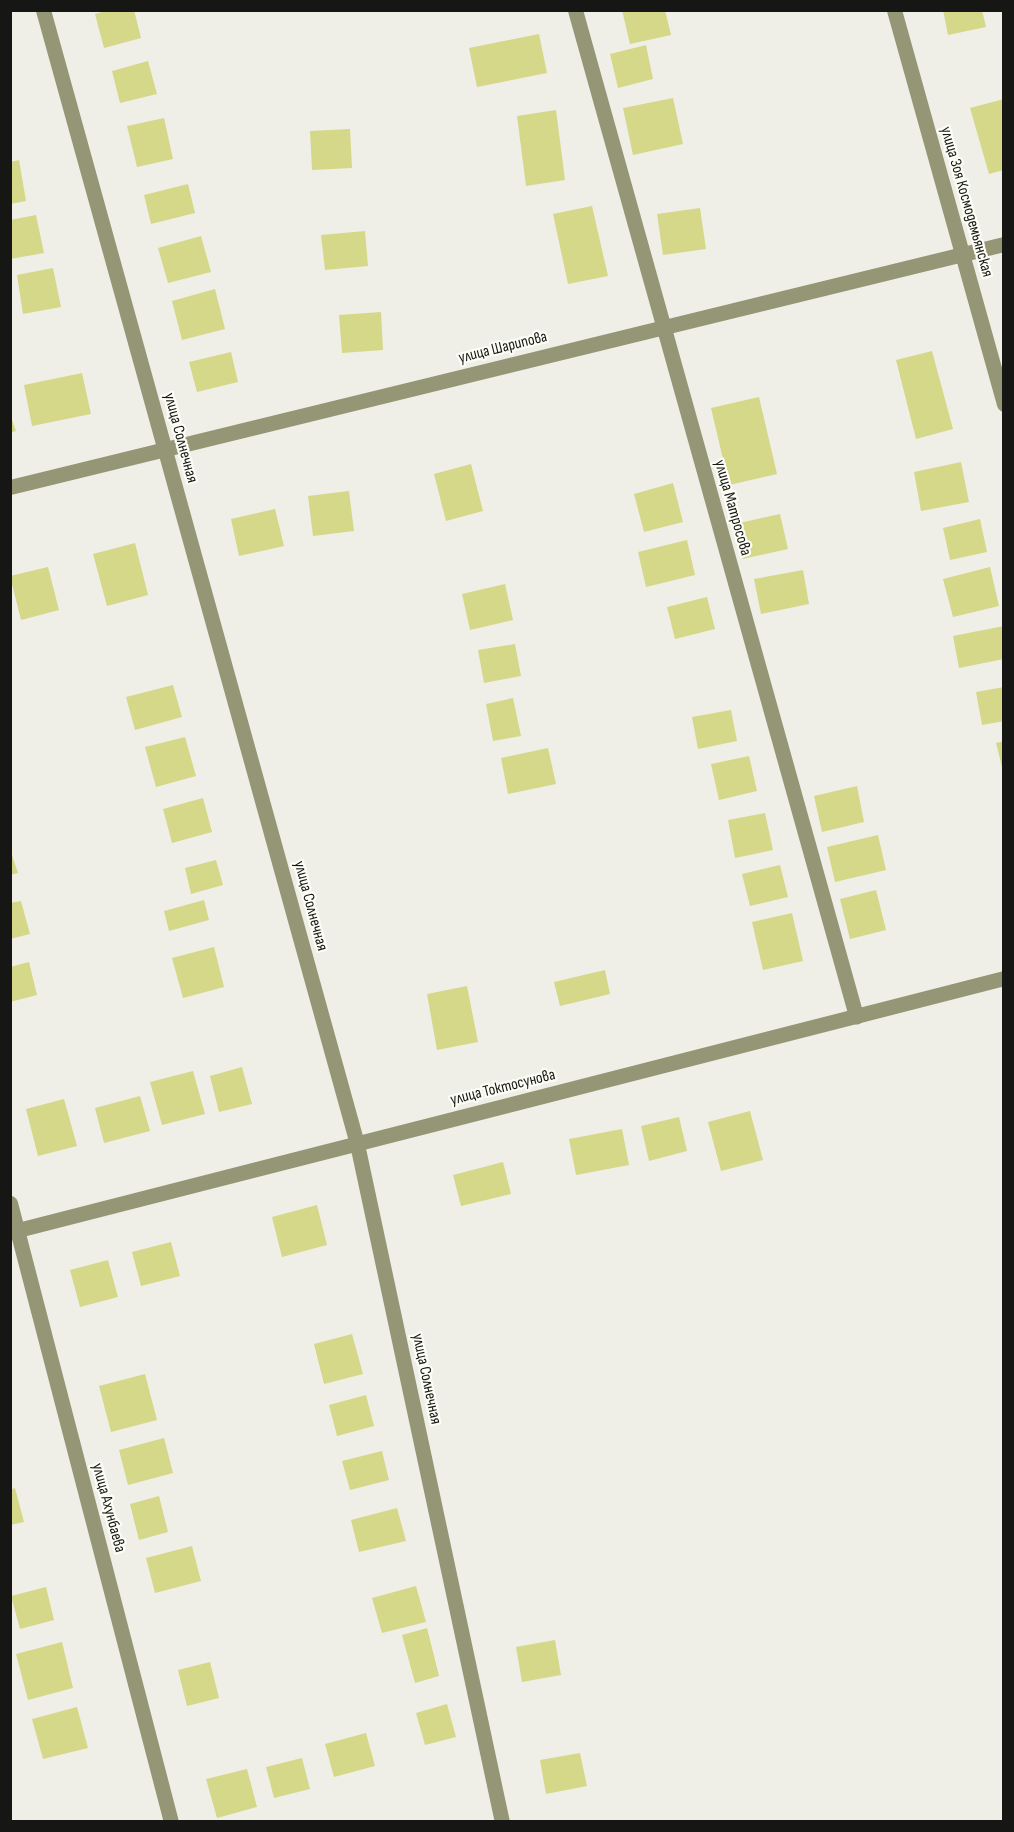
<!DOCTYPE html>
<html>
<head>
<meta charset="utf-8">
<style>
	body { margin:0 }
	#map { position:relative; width:1014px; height:1832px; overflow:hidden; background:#efefe7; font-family:"Sofia Sans Condensed",sans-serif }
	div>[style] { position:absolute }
	.building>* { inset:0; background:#d5d888 }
	.street>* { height:15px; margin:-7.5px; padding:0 7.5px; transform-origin:7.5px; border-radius:7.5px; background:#949675 }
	span { translate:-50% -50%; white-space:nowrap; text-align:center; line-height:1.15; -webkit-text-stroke:4.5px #fcfdf4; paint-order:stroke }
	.street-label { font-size:16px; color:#161714 }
	.frame { position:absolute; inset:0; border:12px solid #161714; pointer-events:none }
</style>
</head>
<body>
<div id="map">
	<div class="building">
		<div style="clip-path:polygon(109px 10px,134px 10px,141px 38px,104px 48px,95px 14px)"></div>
		<div style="clip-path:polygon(622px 10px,665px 10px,671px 35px,630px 44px)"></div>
		<div style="clip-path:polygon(943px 10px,982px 10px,986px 27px,948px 35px)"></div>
		<div style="clip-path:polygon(539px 34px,547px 73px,477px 87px,469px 48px)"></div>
		<div style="clip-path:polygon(646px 45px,653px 79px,618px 88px,610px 54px)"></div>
		<div style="clip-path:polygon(148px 61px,157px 94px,120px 103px,112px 71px)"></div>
		<div style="clip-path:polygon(673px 98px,683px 144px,633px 155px,623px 108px)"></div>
		<div style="clip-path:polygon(1004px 99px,1004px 170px,989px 174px,970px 108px)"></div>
		<div style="clip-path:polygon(556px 110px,565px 180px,526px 186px,517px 116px)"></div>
		<div style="clip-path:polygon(164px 118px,173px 159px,137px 167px,127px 126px)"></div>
		<div style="clip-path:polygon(350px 129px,352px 168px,312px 170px,310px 131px)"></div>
		<div style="clip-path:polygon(19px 160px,26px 201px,10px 204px,10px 162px)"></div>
		<div style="clip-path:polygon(188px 184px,195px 213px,151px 224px,144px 195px)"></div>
		<div style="clip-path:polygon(592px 206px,608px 276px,568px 284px,553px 214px)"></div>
		<div style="clip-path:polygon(700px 208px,706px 249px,663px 255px,657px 214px)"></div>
		<div style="clip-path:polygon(36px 215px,44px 253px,10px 259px,10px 220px)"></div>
		<div style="clip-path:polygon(365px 231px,368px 266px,325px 270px,321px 235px)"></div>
		<div style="clip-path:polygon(201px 236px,211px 272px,168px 283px,158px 248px)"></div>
		<div style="clip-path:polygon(53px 268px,61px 307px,23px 314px,17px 275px)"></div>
		<div style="clip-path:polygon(215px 289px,225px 329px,182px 340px,172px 301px)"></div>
		<div style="clip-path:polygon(381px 312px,383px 350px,342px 353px,339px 315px)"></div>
		<div style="clip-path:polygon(932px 351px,953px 429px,916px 439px,896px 360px)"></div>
		<div style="clip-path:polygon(231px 352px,238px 382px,197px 392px,189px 362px)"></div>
		<div style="clip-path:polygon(82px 373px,91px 414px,32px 426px,24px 385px)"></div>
		<div style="clip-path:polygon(759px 397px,777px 474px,729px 485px,711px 408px)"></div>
		<div style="clip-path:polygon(10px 414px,16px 431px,10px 433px)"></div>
		<div style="clip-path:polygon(961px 462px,969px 502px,921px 511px,914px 472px)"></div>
		<div style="clip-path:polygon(471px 464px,483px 511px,446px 521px,434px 474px)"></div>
		<div style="clip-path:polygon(673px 483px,683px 522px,644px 532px,634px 494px)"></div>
		<div style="clip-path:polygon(349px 491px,354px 531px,313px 536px,308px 496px)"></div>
		<div style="clip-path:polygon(275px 509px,284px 546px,239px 556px,231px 519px)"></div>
		<div style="clip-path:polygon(780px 514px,788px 549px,743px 559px,735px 524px)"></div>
		<div style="clip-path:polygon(980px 519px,987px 552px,950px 560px,943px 528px)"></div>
		<div style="clip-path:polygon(687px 540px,695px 575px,646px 587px,638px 552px)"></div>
		<div style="clip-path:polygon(135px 543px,148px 595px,107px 606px,93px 554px)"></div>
		<div style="clip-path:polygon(48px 567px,59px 610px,21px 620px,10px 576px)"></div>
		<div style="clip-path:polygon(990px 567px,999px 606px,953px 617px,943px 579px)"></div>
		<div style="clip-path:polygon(803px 570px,809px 604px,761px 614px,754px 579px)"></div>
		<div style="clip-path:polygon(505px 584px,513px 620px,470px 630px,462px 594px)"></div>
		<div style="clip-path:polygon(707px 597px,715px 629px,675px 639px,667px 607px)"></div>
		<div style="clip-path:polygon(1004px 626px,1004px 659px,959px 668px,953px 636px)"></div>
		<div style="clip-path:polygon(515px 644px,521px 676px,484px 683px,478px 650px)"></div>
		<div style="clip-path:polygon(173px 685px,182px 717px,135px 730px,126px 697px)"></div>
		<div style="clip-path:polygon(1004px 687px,1004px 721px,982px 725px,976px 692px)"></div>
		<div style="clip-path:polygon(513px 698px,521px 736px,493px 741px,486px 704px)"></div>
		<div style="clip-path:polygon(731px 710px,737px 741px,698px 749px,692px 717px)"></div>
		<div style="clip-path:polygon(185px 737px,196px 776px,156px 787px,145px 747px)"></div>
		<div style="clip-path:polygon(1004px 741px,1004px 771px,1003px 771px,996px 743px)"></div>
		<div style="clip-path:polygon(548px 748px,556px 784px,508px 794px,501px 758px)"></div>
		<div style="clip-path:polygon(749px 756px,757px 791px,719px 800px,711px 764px)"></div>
		<div style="clip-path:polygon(857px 786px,864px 822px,822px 832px,814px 796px)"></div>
		<div style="clip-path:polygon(203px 798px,212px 832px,172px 843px,163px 809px)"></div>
		<div style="clip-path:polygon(765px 813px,773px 850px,735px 858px,728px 820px)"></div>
		<div style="clip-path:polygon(878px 835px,886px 870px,835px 882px,827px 847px)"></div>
		<div style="clip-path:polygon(10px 849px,18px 873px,10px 875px)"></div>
		<div style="clip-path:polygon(216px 860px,223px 885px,191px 894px,185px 868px)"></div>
		<div style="clip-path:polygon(780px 865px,788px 897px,750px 906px,742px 874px)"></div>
		<div style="clip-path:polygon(876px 890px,886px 930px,850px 939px,840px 899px)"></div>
		<div style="clip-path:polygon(204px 900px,209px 920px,169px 931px,164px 911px)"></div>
		<div style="clip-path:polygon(21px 901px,30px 934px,10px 939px,10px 903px)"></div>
		<div style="clip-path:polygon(792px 913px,803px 961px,763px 970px,752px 922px)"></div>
		<div style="clip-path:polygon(214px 947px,224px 987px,183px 998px,172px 958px)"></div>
		<div style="clip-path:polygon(29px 962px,37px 995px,10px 1002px,10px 967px)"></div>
		<div style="clip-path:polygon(605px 970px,610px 994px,560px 1006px,554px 982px)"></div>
		<div style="clip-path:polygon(467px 986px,478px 1042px,437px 1050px,427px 994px)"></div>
		<div style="clip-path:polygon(242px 1067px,252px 1104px,219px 1112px,210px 1076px)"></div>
		<div style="clip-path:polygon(193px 1071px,205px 1114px,162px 1125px,150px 1082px)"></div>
		<div style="clip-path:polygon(140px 1096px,150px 1131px,104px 1143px,95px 1108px)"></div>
		<div style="clip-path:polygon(64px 1099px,77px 1146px,38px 1156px,26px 1109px)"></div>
		<div style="clip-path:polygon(750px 1111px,763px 1160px,721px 1171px,708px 1122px)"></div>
		<div style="clip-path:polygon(679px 1117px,687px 1151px,649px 1161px,641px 1126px)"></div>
		<div style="clip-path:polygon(622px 1129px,629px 1165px,576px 1175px,569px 1139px)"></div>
		<div style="clip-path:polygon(503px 1162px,511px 1194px,461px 1206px,453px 1175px)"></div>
		<div style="clip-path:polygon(317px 1205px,327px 1245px,282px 1257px,272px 1217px)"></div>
		<div style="clip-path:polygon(171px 1242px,180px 1276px,141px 1286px,132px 1252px)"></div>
		<div style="clip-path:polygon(108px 1260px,118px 1297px,80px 1307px,70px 1270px)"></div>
		<div style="clip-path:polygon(352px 1334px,363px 1374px,324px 1384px,314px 1344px)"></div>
		<div style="clip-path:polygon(145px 1374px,157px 1420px,111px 1432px,99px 1386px)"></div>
		<div style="clip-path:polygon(366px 1395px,374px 1426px,337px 1436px,329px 1405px)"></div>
		<div style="clip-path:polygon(164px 1438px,173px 1473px,128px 1485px,119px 1450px)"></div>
		<div style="clip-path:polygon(382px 1451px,389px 1480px,350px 1490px,342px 1461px)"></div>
		<div style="clip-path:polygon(15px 1488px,24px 1522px,10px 1525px,10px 1490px)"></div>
		<div style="clip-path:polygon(159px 1496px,168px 1532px,139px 1540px,130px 1504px)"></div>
		<div style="clip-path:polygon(397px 1508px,406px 1541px,359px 1552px,351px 1520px)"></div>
		<div style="clip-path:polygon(192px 1546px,201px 1581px,155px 1593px,146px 1558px)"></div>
		<div style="clip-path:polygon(416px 1586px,426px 1622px,382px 1633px,372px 1598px)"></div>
		<div style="clip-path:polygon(46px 1587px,54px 1620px,20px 1629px,11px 1596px)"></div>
		<div style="clip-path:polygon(427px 1628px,439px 1676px,415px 1683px,402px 1635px)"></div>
		<div style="clip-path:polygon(555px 1640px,561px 1675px,522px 1682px,516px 1647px)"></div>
		<div style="clip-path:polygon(62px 1642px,73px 1688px,28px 1700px,16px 1654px)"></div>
		<div style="clip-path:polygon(210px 1662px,219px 1698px,187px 1706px,178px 1670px)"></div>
		<div style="clip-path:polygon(447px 1704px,456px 1737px,425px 1745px,416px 1713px)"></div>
		<div style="clip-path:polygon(77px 1707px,88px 1748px,43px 1759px,32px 1719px)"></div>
		<div style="clip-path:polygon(366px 1733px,375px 1766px,334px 1777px,325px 1744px)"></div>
		<div style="clip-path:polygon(580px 1753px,587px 1786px,546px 1794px,540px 1760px)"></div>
		<div style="clip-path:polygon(302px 1758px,310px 1789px,274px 1798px,266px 1767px)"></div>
		<div style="clip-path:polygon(247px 1769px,257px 1807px,217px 1818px,206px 1779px)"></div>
	</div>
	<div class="street">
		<div style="left:43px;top:10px;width:1177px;rotate:74.52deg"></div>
		<div style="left:357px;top:1144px;width:693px;rotate:77.93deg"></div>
		<div style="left:575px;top:10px;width:1045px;rotate:74.39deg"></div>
		<div style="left:894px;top:10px;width:409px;rotate:74.4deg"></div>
		<div style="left:10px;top:487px;width:1023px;rotate:-13.74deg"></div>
		<div style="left:10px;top:1203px;width:640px;rotate:75.42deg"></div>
		<div style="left:10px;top:1232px;width:1026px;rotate:-14.33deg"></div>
	</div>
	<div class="street-label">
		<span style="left:966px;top:202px;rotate:74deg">улица Зоя Космодемьянская</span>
		<span style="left:503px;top:348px;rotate:-14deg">улица Шарипова</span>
		<span style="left:180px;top:438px;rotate:75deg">улица Солнечная</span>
		<span style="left:732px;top:508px;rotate:74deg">улица Матросова</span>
		<span style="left:310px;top:906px;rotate:75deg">улица Солнечная</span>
		<span style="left:503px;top:1088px;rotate:-14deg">улица Токтосунова</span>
		<span style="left:426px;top:1379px;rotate:78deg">улица Солнечная</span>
		<span style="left:108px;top:1508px;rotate:75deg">улица Ахунбаева</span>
	</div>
	<div class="frame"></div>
</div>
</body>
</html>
